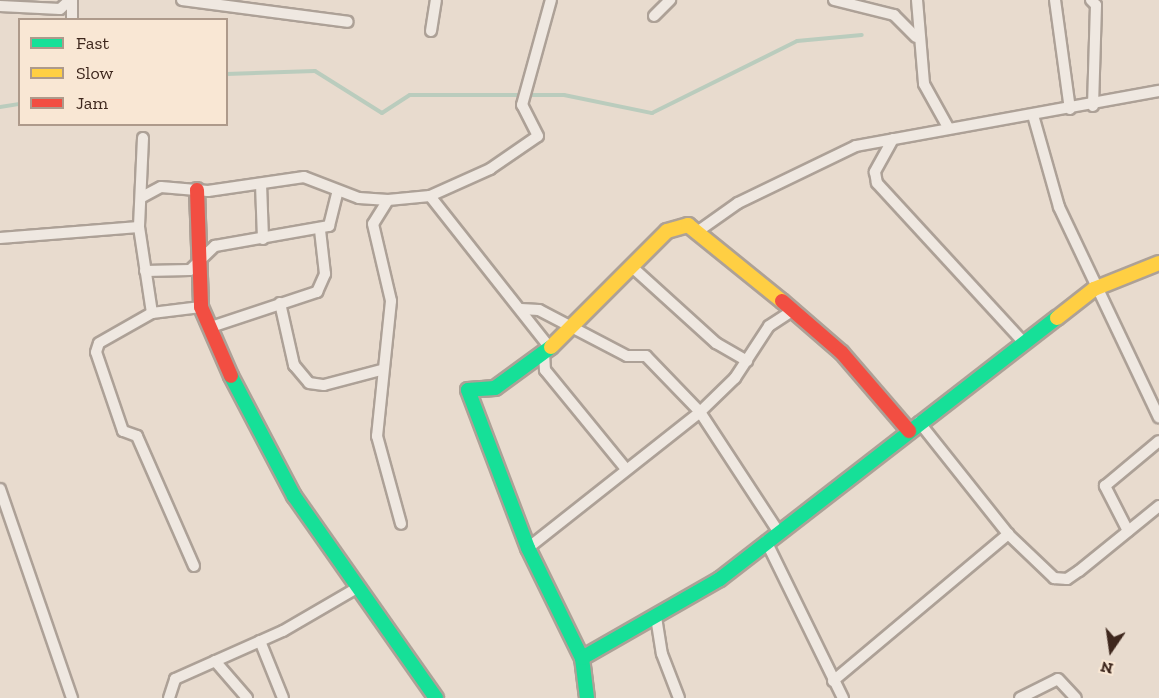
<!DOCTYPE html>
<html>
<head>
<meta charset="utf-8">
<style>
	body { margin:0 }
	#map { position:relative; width:1159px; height:698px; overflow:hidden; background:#e8dbce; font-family:"Zilla Slab",serif }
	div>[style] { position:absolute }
	.stream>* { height:4px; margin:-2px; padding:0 2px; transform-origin:2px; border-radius:2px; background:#baccbd }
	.roads { filter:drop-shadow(2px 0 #ada197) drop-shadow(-2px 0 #ada197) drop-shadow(0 2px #ada197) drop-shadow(0 -2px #ada197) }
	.street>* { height:10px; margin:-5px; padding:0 5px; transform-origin:5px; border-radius:5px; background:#efe8e1 }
	.fast>* { height:14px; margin:-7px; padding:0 7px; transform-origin:7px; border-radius:7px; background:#16e098 }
	.slow>* { height:14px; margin:-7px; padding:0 7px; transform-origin:7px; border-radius:7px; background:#ffcf43 }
	.jam>* { height:14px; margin:-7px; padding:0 7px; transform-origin:7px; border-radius:7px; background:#f24e42 }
	span { translate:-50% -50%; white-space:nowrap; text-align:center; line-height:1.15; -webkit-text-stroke:6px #f9e7d4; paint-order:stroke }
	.legend { position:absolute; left:18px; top:18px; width:210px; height:108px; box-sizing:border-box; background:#f9e7d4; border:2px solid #ae9a8b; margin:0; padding:8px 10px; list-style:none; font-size:18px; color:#3e271d }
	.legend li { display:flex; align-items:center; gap:12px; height:30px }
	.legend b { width:30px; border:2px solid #ae9a8b }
	.north { position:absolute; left:1081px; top:620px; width:60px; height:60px; -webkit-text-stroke:4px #f9e7d4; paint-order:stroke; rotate:193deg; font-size:16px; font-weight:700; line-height:24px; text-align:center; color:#3e271d }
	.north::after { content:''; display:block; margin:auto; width:21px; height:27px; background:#3e271d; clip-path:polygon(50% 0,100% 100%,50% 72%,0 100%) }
</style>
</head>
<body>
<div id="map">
	<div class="stream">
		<div style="left:226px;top:74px;width:89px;rotate:-1.9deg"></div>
		<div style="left:315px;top:71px;width:79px;rotate:32.1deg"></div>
		<div style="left:382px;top:113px;width:33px;rotate:-33deg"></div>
		<div style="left:410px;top:95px;width:154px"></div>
		<div style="left:564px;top:95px;width:90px;rotate:11.6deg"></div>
		<div style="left:652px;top:113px;width:162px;rotate:-26.4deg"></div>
		<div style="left:797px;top:41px;width:65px;rotate:-5.3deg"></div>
		<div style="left:0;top:107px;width:20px;rotate:-9deg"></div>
	</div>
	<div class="roads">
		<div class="street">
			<div style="left:182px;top:0;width:167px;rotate:7.5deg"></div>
			<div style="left:834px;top:0;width:62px;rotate:14deg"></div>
			<div style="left:894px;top:15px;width:31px;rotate:45deg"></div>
			<div style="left:917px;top:0;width:84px;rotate:85.2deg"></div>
			<div style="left:924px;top:84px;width:51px;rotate:60.9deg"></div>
			<div style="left:1055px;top:0;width:110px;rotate:82.2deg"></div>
			<div style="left:1091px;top:0;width:7px;rotate:45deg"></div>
			<div style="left:1096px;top:5px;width:101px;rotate:91.7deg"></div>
			<div style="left:0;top:6px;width:60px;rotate:2.9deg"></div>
			<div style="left:60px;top:9px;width:13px;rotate:-42deg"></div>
			<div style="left:654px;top:16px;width:23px;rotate:-45deg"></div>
			<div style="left:72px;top:20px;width:20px;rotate:-90deg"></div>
			<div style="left:431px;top:31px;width:31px;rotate:-81deg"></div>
			<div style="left:1033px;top:115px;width:96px;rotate:74.2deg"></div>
			<div style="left:1059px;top:207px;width:233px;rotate:64.6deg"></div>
			<div style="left:143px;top:138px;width:89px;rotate:92.6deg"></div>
			<div style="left:139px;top:227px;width:87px;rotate:81.4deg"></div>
			<div style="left:893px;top:139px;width:38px;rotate:119deg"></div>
			<div style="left:875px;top:172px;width:11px;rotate:80deg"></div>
			<div style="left:877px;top:183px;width:216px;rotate:47.4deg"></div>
			<div style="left:261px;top:184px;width:55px;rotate:87.9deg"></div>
			<div style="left:430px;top:196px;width:194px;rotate:51.7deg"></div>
			<div style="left:142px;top:197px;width:21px;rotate:-28deg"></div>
			<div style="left:161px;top:187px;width:47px;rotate:4.9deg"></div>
			<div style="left:208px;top:191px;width:97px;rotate:-8.3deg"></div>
			<div style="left:304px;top:177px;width:59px;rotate:20.9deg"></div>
			<div style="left:359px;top:198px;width:29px;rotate:4deg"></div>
			<div style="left:388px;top:200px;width:42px;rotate:-5.4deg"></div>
			<div style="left:430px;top:196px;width:66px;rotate:-24.2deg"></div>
			<div style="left:490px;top:169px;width:58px;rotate:-34.5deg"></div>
			<div style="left:538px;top:136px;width:35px;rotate:-117deg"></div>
			<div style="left:522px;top:105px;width:109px;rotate:-74.6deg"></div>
			<div style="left:388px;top:200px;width:28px;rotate:122deg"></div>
			<div style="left:373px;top:224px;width:79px;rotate:76.8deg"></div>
			<div style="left:391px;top:301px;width:136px;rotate:95.9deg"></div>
			<div style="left:377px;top:436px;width:91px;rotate:74.7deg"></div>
			<div style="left:697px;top:232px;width:50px;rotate:-35.3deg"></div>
			<div style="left:738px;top:203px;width:131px;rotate:-25.8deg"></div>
			<div style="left:856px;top:146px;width:308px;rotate:-10.3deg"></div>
			<div style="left:0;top:238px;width:139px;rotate:-4.5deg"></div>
			<div style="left:631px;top:266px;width:115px;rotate:42.2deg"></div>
			<div style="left:716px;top:343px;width:36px;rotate:30deg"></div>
			<div style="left:145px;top:271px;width:45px;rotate:-1.3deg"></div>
			<div style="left:190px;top:270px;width:35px;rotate:-44deg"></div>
			<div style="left:215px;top:246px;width:116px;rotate:-10deg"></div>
			<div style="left:329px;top:226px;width:36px;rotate:-76deg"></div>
			<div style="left:280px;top:303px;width:64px;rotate:77.3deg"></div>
			<div style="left:294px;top:365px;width:23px;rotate:50deg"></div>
			<div style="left:309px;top:383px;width:15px;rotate:8deg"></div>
			<div style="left:324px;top:385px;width:59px;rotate:-14.7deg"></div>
			<div style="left:521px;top:309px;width:18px;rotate:3deg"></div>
			<div style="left:539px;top:310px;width:99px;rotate:27.6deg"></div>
			<div style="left:627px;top:356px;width:19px"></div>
			<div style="left:646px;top:356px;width:78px;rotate:46deg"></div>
			<div style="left:700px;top:412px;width:142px;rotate:56.8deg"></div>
			<div style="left:211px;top:327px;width:112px;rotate:-18.3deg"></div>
			<div style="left:317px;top:292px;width:20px;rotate:-66deg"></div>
			<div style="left:325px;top:274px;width:44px;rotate:-96.5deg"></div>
			<div style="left:544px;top:352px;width:18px;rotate:87deg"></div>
			<div style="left:545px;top:370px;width:128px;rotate:50.7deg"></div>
			<div style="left:919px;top:422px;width:143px;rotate:51.5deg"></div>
			<div style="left:1008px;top:534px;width:64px;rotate:43.7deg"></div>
			<div style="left:1054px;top:578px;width:13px;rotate:4deg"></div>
			<div style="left:1067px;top:579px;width:14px;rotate:-34deg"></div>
			<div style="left:1079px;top:571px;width:103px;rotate:-39.1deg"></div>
			<div style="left:0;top:489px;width:221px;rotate:71deg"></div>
			<div style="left:1128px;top:531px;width:51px;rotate:-117.1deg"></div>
			<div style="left:1105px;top:486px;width:70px;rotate:-39.8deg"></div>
			<div style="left:766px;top:541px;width:175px;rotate:63.9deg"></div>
			<div style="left:528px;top:548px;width:219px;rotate:-38.3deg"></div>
			<div style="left:700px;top:412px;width:49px;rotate:-44.2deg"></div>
			<div style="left:735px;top:378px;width:62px;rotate:-56.8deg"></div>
			<div style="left:769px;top:326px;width:30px;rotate:-33deg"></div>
			<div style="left:194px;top:566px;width:142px;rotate:-113.7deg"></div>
			<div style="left:137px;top:436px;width:15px;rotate:-160deg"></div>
			<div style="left:123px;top:431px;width:83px;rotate:-108.9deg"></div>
			<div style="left:96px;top:352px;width:9px;rotate:-72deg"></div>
			<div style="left:99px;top:343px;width:61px;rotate:-29.5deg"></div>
			<div style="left:152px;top:313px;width:49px;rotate:-7deg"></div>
			<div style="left:656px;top:617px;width:37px;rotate:81deg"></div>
			<div style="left:662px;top:654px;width:47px;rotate:68.9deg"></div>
			<div style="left:260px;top:641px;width:61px;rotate:68deg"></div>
			<div style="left:215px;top:661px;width:49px;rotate:49.1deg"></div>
			<div style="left:833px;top:681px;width:229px;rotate:-40deg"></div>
			<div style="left:169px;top:698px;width:20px;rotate:-72deg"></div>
			<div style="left:175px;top:679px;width:118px;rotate:-24deg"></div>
			<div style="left:283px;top:631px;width:86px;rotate:-30.2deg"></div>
			<div style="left:1020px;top:698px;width:42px;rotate:-26.6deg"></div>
			<div style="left:1058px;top:679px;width:26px;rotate:47deg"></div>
		</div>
		<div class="fast">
			<div style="left:551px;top:347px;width:69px;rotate:143.8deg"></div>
			<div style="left:495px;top:388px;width:27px;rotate:176deg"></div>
			<div style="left:468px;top:390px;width:169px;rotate:69.2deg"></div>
			<div style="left:528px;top:548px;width:123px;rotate:63.9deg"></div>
			<div style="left:231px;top:376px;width:136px;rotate:62.3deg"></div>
			<div style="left:294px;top:496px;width:247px;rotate:54.9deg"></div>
			<div style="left:587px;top:698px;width:40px;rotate:-97.1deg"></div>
			<div style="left:582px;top:658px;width:159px;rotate:-29.8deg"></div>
			<div style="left:720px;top:579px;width:426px;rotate:-37.8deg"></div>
		</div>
		<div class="slow">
			<div style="left:1057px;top:318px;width:47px;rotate:-38.1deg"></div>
			<div style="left:1094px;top:289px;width:70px;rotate:-21.8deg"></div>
			<div style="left:551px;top:347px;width:164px;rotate:-45deg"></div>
			<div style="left:667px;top:231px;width:22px;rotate:-16deg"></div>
			<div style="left:688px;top:225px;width:121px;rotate:39deg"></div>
		</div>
		<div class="jam">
			<div style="left:197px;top:190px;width:117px;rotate:88deg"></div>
			<div style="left:201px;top:307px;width:75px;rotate:66.5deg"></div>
			<div style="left:782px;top:301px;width:79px;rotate:40.9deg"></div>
			<div style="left:842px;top:353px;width:103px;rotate:49.3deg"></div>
		</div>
	</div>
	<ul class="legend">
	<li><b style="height:8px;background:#16e098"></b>Fast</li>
	<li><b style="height:8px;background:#ffcf43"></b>Slow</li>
	<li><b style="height:8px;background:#f24e42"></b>Jam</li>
	</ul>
	<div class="north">N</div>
</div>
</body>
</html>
